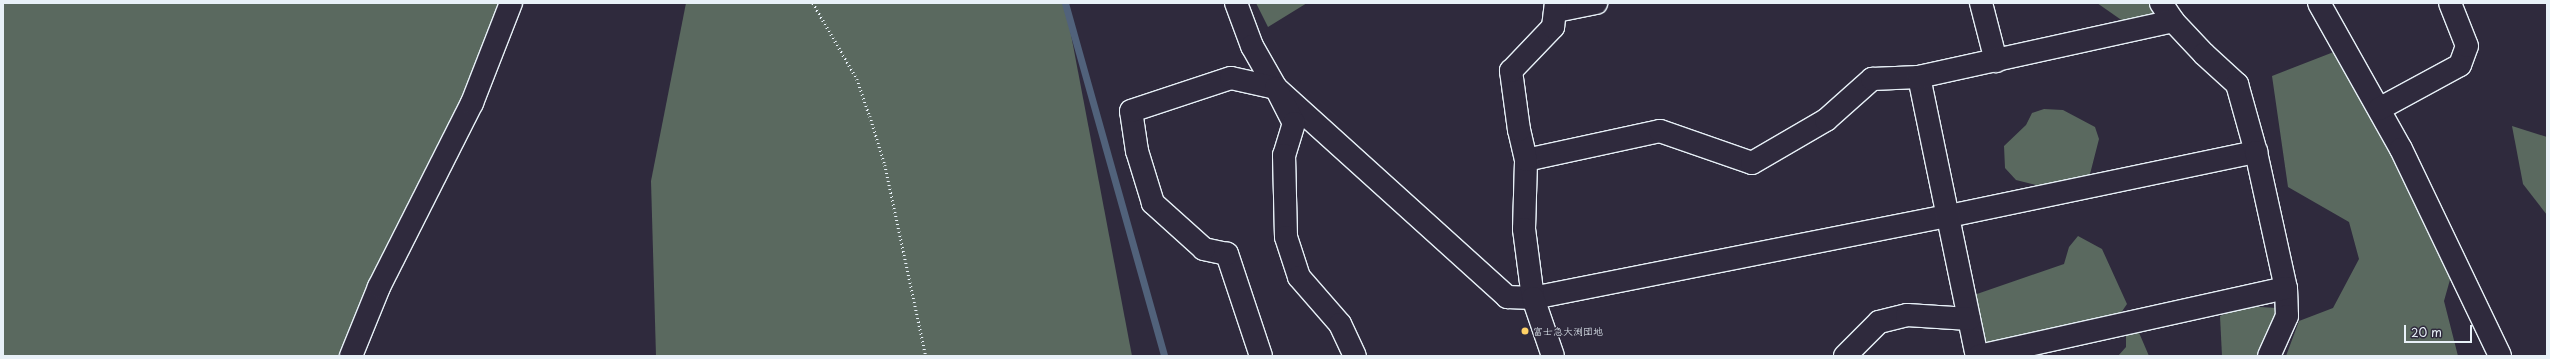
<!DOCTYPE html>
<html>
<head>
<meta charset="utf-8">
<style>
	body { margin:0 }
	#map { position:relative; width:2550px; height:359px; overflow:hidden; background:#2f2a3d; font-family:"Playpen Sans","Klee One",sans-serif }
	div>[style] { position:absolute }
	.green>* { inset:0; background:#5a695f }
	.stream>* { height:7px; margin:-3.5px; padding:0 3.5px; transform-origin:3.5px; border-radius:3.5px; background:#51627b }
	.path>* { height:2.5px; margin-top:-1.25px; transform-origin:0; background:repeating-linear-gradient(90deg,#e8f1f8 0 1px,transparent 0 4px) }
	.roads { filter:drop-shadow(1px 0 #e8f1f8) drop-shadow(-1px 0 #e8f1f8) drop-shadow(0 1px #e8f1f8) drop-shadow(0 -1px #e8f1f8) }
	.street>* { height:22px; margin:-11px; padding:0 11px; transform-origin:11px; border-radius:11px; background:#2f2a3d }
	.secondary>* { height:22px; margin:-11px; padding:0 11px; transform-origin:11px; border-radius:11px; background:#2f2a3d }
	.dots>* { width:11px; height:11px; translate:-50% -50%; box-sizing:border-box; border:2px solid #2f2a3d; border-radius:50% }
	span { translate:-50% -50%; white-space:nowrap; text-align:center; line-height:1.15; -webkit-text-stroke:3px #2f2a3d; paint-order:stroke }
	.poi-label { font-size:10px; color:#e8f1f8 }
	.left { translate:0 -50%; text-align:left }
	.frame { position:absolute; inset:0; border:4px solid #e8f1f8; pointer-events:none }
	.scale { position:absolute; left:2404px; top:325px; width:68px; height:18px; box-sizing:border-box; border:2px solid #e8f1f8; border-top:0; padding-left:5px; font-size:12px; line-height:14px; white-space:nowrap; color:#e8f1f8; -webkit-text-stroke:3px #2f2a3d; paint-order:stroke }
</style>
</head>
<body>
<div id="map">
	<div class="green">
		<div style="clip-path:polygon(3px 3px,503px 3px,485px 52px,351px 356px,3px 356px)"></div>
		<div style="clip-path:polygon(686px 3px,1065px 3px,1132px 356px,656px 356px,651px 181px)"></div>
		<div style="clip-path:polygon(1256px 3px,1307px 3px,1268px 27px)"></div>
		<div style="clip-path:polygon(2097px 3px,2156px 3px,2163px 23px,2130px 26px)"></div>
		<div style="clip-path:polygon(2344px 48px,2455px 262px,2444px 301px,2458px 356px,2286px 356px,2299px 321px,2333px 308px,2359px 259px,2349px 222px,2288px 187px,2272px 76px)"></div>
		<div style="clip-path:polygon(2044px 109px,2063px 110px,2095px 127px,2099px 139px,2089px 178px,2040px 186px,2016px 180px,2005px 168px,2004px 146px,2026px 125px,2032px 113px)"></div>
		<div style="clip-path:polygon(2512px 126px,2547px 137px,2547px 215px,2523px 184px)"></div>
		<div style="clip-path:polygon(2078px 236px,2102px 249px,2127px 304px,2114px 323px,1982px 347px,1974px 295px,2064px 264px,2069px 247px)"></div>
		<div style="clip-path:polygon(2243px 306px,2277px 308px,2264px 356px,2222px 356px,2220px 316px)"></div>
		<div style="clip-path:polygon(2137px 328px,2149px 356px,2118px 356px,2126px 347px,2126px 335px)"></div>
	</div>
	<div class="stream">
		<div style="left:1065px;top:3px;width:367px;rotate:74.3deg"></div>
	</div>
	<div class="path">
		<div style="left:813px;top:3px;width:88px;rotate:59.9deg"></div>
		<div style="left:857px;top:79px;width:39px;rotate:71deg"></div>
		<div style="left:870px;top:116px;width:51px;rotate:73deg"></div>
		<div style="left:885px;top:165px;width:195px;rotate:77.9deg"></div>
	</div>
	<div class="roads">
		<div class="street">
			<div style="left:1236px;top:3px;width:46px;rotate:69.6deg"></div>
			<div style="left:1252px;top:46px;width:48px;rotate:60.3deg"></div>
			<div style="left:1276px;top:88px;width:312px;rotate:42.1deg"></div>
			<div style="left:1507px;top:297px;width:26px;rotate:2deg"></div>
			<div style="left:1533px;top:298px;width:424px;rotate:-11.2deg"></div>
			<div style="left:1949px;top:216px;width:314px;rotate:-11.8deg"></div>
			<div style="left:1981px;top:3px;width:60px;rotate:75.5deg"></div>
			<div style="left:2161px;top:3px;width:22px;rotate:56deg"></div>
			<div style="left:2173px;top:21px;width:45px;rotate:46.8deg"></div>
			<div style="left:2204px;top:54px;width:45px;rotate:42.3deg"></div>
			<div style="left:2237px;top:84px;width:71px;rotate:74.4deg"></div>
			<div style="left:2256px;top:152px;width:139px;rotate:77.6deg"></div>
			<div style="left:2286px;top:288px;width:28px;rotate:88deg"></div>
			<div style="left:2287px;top:316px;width:44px;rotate:114.2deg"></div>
			<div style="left:2319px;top:3px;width:167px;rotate:60.7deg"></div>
			<div style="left:2401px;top:149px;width:229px;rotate:64.4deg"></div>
			<div style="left:1556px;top:11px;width:41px;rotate:-11.3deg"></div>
			<div style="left:1919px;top:77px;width:285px;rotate:78.3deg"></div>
			<div style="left:2379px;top:109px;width:92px;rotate:-28.5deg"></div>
			<div style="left:2460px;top:65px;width:20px;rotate:-70deg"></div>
			<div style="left:2467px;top:46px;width:46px;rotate:-111.6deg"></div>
			<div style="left:1526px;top:160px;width:137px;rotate:-12.2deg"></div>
			<div style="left:1660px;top:131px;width:97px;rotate:19.2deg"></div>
			<div style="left:1752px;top:163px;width:86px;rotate:-30.2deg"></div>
			<div style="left:1826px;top:120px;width:62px;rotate:-41.7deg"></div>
			<div style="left:1872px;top:79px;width:47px;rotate:-2.4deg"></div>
			<div style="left:1919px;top:77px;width:260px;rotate:-12.4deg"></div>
			<div style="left:1524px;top:229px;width:69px;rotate:-88.3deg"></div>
			<div style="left:1526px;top:160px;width:31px;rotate:-103deg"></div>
			<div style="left:1519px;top:130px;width:60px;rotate:-97.7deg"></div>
			<div style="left:1511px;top:71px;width:61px;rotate:-46.3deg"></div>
			<div style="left:1553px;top:27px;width:24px;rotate:-83deg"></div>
			<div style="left:1261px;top:356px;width:108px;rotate:-108.4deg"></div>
			<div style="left:1227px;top:254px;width:24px;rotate:-168deg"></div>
			<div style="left:1204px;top:249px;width:69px;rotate:-138deg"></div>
			<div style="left:1153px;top:203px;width:54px;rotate:-107.1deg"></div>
			<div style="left:1137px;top:151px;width:40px;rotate:-98.5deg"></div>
			<div style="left:1131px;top:111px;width:105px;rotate:-18.3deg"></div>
			<div style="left:1231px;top:78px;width:46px;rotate:12.5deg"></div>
			<div style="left:1276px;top:88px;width:39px;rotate:63deg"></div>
			<div style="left:1294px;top:123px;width:34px;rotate:107deg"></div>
			<div style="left:1284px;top:155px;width:82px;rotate:88.6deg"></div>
			<div style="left:1286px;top:237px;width:42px;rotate:72deg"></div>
			<div style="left:1299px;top:277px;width:62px;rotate:48.9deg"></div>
			<div style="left:1340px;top:324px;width:35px;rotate:65deg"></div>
			<div style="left:1845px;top:356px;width:48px;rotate:-45deg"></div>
			<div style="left:1879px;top:322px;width:29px;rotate:-14deg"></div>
			<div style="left:1907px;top:315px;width:62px;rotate:3.7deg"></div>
			<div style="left:1979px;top:356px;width:314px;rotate:-12.5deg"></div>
		</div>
		<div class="secondary">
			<div style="left:1524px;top:229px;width:70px;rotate:82.6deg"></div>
			<div style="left:1533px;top:298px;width:61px;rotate:71deg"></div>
			<div style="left:351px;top:356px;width:74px;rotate:-67.9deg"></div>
			<div style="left:379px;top:287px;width:206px;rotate:-63.2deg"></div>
			<div style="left:472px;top:103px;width:107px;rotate:-68.7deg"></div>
		</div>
	</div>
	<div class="dots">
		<div style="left:1525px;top:331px;background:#ffd166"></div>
	</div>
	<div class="poi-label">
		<span class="left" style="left:1533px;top:331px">富士急大渕団地</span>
	</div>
	<div class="frame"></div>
	<div class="scale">20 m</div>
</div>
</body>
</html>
